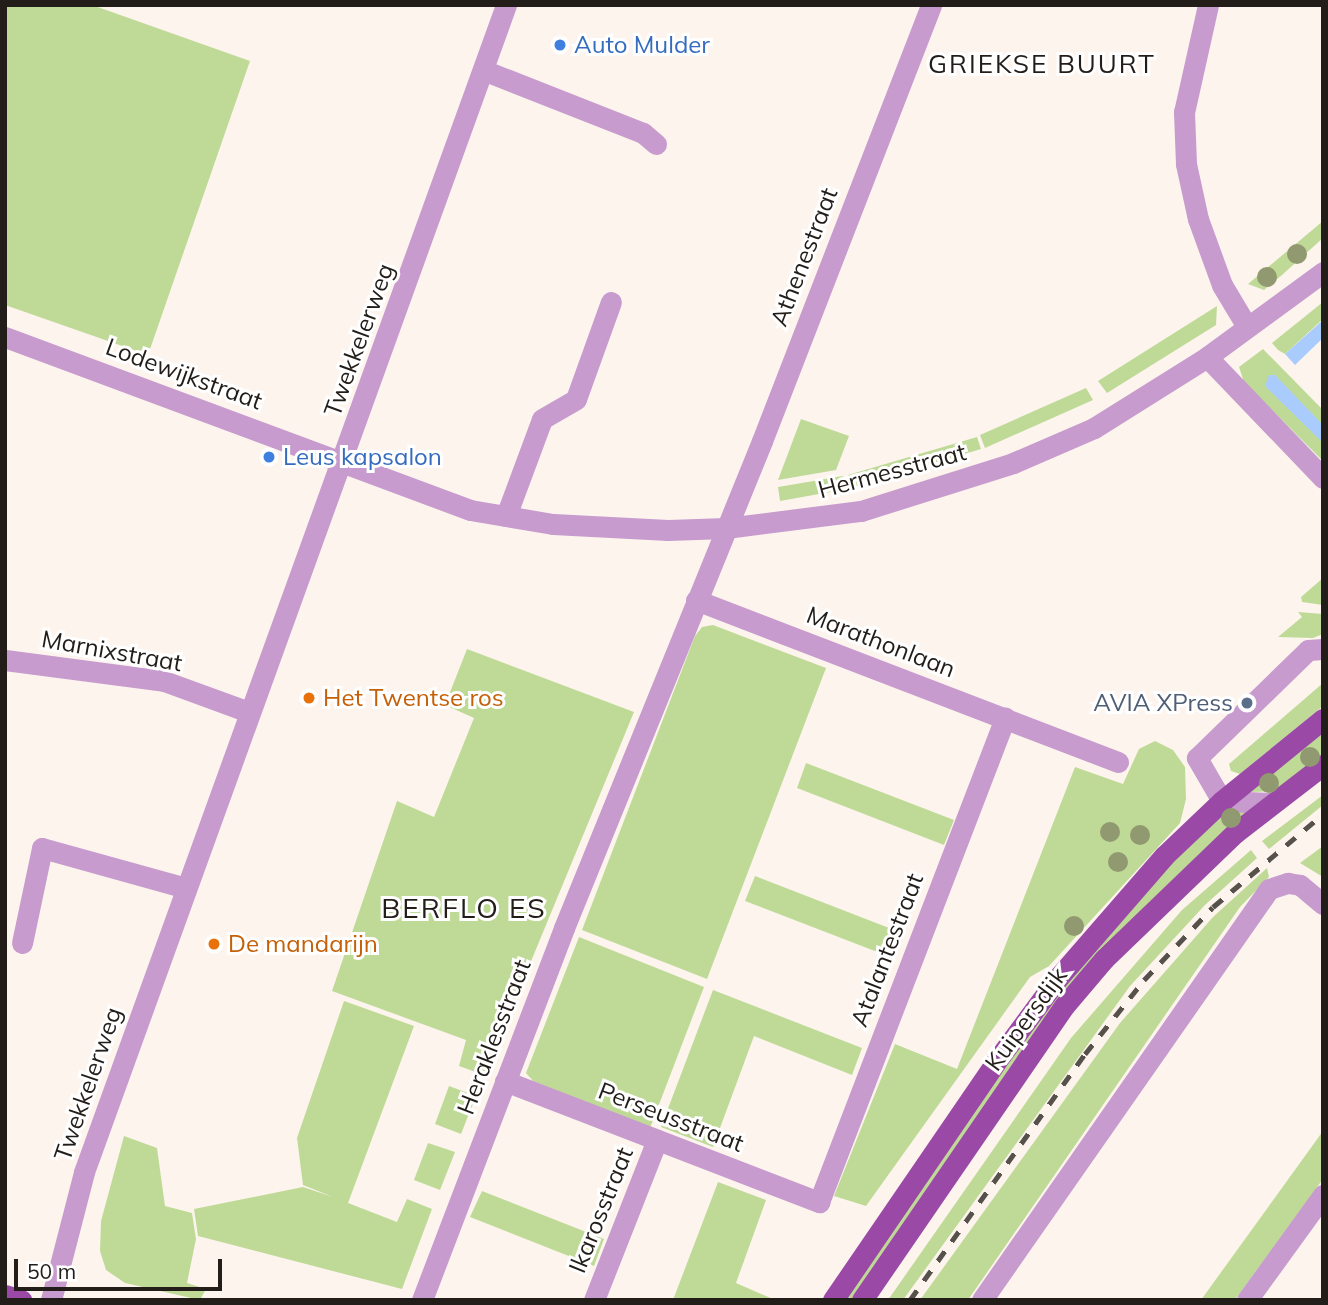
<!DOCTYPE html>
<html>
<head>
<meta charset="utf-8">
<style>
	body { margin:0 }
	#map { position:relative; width:1328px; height:1305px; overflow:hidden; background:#fdf4ee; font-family:Mulish,sans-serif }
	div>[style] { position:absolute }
	.green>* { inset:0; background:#bfda97 }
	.water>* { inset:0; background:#a9ccfc }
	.minor>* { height:21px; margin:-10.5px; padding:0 10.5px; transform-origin:10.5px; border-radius:10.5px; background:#c79bcd }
	.major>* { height:21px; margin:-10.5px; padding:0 10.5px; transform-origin:10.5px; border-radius:10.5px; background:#9a4aa6 }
	.rail>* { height:5px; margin-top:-2.5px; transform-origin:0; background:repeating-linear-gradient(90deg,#57514c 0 12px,transparent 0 24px) }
	.trees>* { width:20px; height:20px; margin:-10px; border-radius:50%; background:#919970 }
	.dots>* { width:19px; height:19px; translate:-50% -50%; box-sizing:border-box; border:4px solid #fff; border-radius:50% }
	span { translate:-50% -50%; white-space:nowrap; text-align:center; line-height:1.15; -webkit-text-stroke:6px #fff; paint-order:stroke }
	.shop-label { font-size:24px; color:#366cbe }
	.left { translate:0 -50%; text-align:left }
	.street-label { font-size:24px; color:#221d19 }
	.food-label { font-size:24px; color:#c56008 }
	.service-label { font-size:24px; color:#4e5e75 }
	.right { translate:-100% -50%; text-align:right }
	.neighbourhood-label { font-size:26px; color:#221d19; letter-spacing:2px }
	.quarter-label { font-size:28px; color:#221d19; letter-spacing:2px }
	.frame { position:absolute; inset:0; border:7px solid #221d19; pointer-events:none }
	.scale { position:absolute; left:14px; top:1259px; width:208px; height:32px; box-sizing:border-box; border:4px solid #221d19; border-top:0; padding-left:9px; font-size:21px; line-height:24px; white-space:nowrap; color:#221d19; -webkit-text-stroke:5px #fff; paint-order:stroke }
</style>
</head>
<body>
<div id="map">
	<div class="green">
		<div style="clip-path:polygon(5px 5px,92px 5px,250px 61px,148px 355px,5px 305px)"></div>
		<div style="clip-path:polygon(1323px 221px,1323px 238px,1282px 275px,1264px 290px,1248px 284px)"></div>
		<div style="clip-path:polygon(1323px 302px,1323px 319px,1285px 354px,1278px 350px,1272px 343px)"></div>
		<div style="clip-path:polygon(1217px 306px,1216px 325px,1107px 393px,1098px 381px)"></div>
		<div style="clip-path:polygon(1263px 349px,1323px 410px,1323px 461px,1244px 382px,1239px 367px)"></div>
		<div style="clip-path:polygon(1086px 388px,1093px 400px,985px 448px,980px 435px)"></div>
		<div style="clip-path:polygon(801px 419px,849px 436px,836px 470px,778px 480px)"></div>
		<div style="clip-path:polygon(977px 437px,981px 449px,850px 488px,848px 475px)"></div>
		<div style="clip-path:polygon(843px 476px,847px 489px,780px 501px,778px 487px)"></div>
		<div style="clip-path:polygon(1323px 578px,1323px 605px,1302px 602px,1301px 597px)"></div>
		<div style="clip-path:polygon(1298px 612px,1323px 614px,1323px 634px,1313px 638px,1278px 637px,1302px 617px)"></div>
		<div style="clip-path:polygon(713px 625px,826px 668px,707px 979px,582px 930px,695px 636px,702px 627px)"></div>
		<div style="clip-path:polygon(467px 649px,634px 712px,484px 1075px,459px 1066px,466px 1040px,332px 991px,397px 801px,434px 817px,474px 718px,445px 705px)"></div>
		<div style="clip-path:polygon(1323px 683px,1323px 706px,1240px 774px,1231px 771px,1229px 764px)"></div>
		<div style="clip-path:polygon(1323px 725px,1323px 758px,1275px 791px,1251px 792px,1250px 788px)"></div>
		<div style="clip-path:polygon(1155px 741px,1173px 750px,1185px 767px,1186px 799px,1180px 823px,1049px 966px,1030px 977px,866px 1206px,834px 1196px,895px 1044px,957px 1069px,1075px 767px,1123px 784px,1139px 749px)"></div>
		<div style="clip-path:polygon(806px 763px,954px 820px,944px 845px,797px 788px)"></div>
		<div style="clip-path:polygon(1323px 795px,1323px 805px,1269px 849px,1262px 841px)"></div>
		<div style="clip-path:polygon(1222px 811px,1249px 811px,1181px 872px,930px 1188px,851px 1300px,839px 1300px,1004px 1063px,1107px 930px)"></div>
		<div style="clip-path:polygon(1323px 846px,1323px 877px,1300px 863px)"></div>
		<div style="clip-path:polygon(1251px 850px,1257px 858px,1205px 905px,1130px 986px,903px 1300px,888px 1300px,1071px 1038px,1182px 910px)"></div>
		<div style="clip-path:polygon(1267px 868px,1269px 877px,1240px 907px,968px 1300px,920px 1300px,1120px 1023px,1213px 917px)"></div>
		<div style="clip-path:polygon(755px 876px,902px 933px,893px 958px,745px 901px)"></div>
		<div style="clip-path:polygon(579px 937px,704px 987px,650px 1128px,533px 1081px,526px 1073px)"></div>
		<div style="clip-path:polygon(713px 990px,862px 1048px,852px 1075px,754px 1036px,713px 1147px,661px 1127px)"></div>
		<div style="clip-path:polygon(344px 1001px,414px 1026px,348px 1203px,397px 1222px,407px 1199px,432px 1209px,402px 1289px,198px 1236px,194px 1209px,303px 1187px,333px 1197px,303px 1185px,297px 1138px)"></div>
		<div style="clip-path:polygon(449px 1086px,476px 1096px,461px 1134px,435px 1124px)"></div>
		<div style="clip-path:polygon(1323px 1131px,1323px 1179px,1235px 1300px,1201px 1300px)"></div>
		<div style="clip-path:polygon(124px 1136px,157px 1148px,165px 1206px,192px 1213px,196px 1239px,187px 1283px,206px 1289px,200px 1300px,125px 1283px,106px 1270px,100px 1251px,101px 1221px)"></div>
		<div style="clip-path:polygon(428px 1143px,455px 1152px,440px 1190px,414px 1180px)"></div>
		<div style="clip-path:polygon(718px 1182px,766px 1200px,736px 1283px,775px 1300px,673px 1300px)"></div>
		<div style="clip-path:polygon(482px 1191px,604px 1239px,594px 1266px,470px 1217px)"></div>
	</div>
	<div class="water">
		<div style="clip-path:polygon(1323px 320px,1323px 338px,1295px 365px,1285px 354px)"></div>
		<div style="clip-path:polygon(1269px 375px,1275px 375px,1323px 425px,1323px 443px,1265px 386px)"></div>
	</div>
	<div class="minor">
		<div style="left:1208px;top:5px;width:110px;rotate:102.6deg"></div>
		<div style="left:1184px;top:112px;width:52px;rotate:87.8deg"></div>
		<div style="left:1186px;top:164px;width:56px;rotate:77.7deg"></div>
		<div style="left:1198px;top:219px;width:70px;rotate:70deg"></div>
		<div style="left:1222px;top:285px;width:47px;rotate:59deg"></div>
		<div style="left:483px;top:70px;width:172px;rotate:21.5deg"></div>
		<div style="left:643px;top:133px;width:17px;rotate:40deg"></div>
		<div style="left:5px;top:337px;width:496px;rotate:20.4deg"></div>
		<div style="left:470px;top:510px;width:84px;rotate:9.6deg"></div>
		<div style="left:553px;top:524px;width:115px;rotate:3deg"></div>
		<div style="left:668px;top:530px;width:58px;rotate:-2deg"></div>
		<div style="left:726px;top:528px;width:136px;rotate:-7.2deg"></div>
		<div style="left:861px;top:511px;width:159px;rotate:-17.5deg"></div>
		<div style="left:1013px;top:463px;width:88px;rotate:-23.4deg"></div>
		<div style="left:1094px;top:428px;width:133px;rotate:-32.1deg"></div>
		<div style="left:1207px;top:357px;width:144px;rotate:-36.2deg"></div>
		<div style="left:1207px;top:357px;width:168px;rotate:46.2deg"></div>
		<div style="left:506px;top:516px;width:103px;rotate:-69.6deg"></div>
		<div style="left:542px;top:419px;width:39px;rotate:-30deg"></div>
		<div style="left:576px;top:399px;width:103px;rotate:-70.2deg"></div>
		<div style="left:696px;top:600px;width:452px;rotate:21deg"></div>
		<div style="left:5px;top:660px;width:160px;rotate:7.5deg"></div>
		<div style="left:164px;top:681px;width:90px;rotate:20deg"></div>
		<div style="left:1273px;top:803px;width:51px;rotate:-177.8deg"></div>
		<div style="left:1222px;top:801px;width:50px;rotate:-120.2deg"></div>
		<div style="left:1197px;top:758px;width:155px;rotate:-44.2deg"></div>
		<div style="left:1308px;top:650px;width:15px;rotate:-4deg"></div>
		<div style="left:22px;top:943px;width:97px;rotate:-78.1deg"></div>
		<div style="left:42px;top:848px;width:149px;rotate:15.5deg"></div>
		<div style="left:505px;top:1081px;width:337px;rotate:21.1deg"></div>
		<div style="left:819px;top:1202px;width:519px;rotate:-68.98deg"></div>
		<div style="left:51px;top:1300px;width:132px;rotate:-75.5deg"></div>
		<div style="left:84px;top:1172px;width:1241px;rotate:-70.12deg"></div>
		<div style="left:422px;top:1300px;width:398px;rotate:-69.1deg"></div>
		<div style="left:564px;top:928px;width:526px;rotate:-67.87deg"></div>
		<div style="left:762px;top:441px;width:468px;rotate:-68.8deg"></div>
		<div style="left:594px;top:1300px;width:172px;rotate:-68.5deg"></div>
		<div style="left:982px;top:1300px;width:501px;rotate:-55.07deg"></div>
		<div style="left:1269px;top:889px;width:20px;rotate:-18deg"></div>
		<div style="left:1288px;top:883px;width:12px;rotate:9deg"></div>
		<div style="left:1300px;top:885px;width:30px;rotate:40deg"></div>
		<div style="left:1247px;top:1300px;width:130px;rotate:-54.1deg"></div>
	</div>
	<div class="major">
		<div style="left:5px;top:1295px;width:17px;rotate:17deg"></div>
		<div style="left:833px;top:1300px;width:287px;rotate:-55.6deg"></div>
		<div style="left:995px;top:1063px;width:106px;rotate:-53.5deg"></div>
		<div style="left:1058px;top:978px;width:162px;rotate:-49deg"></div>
		<div style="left:1164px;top:856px;width:80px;rotate:-43.5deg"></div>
		<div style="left:1222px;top:801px;width:130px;rotate:-39.1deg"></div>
		<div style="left:862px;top:1300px;width:358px;rotate:-55.5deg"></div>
		<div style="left:1065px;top:1005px;width:60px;rotate:-49.7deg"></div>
		<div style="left:1104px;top:959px;width:182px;rotate:-43.9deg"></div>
		<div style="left:1235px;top:833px;width:111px;rotate:-37.7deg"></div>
	</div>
	<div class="rail">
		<div style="left:910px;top:1300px;width:302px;rotate:-54.6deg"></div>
		<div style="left:1085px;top:1054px;width:95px;rotate:-51.4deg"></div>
		<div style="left:1144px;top:980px;width:100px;rotate:-46.6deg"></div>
		<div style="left:1213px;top:907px;width:144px;rotate:-40.2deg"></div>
	</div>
	<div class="trees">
		<div style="left:1297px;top:254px"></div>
		<div style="left:1267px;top:277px"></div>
		<div style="left:1310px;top:757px"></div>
		<div style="left:1269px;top:783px"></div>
		<div style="left:1231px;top:818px"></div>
		<div style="left:1110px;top:832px"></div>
		<div style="left:1140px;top:835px"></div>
		<div style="left:1118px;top:862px"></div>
		<div style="left:1074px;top:926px"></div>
	</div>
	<div class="dots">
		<div style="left:560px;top:45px;background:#3f7fe0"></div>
		<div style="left:269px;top:457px;background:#3f7fe0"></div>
		<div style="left:309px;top:698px;background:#e8710a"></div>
		<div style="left:1247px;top:703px;background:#5c6f8a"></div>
		<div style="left:214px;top:944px;background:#e8710a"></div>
	</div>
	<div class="shop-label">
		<span class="left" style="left:574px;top:45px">Auto Mulder</span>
		<span class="left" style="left:283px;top:457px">Leus kapsalon</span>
	</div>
	<div class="street-label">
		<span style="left:804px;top:257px;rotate:-69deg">Athenestraat</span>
		<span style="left:359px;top:340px;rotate:-70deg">Twekkelerweg</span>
		<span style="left:184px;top:374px;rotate:20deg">Lodewijkstraat</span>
		<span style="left:892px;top:471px;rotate:-15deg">Hermesstraat</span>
		<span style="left:881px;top:642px;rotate:21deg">Marathonlaan</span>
		<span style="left:112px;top:651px;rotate:10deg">Marnixstraat</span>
		<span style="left:887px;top:950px;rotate:-69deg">Atalantestraat</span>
		<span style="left:1026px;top:1019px;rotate:-54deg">Kuipersdijk</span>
		<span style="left:494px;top:1037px;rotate:-69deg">Heraklesstraat</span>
		<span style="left:88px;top:1084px;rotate:-71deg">Twekkelerweg</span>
		<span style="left:671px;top:1117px;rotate:21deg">Perseusstraat</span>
		<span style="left:601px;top:1210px;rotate:-68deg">Ikarosstraat</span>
	</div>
	<div class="food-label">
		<span class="left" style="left:323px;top:698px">Het Twentse ros</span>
		<span class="left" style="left:228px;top:944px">De mandarijn</span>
	</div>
	<div class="service-label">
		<span class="right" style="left:1233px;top:703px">AVIA XPress</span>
	</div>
	<div class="neighbourhood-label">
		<span style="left:1042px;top:64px">GRIEKSE BUURT</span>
	</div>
	<div class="quarter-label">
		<span style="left:464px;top:908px">BERFLO ES</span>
	</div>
	<div class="frame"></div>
	<div class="scale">50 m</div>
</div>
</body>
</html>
